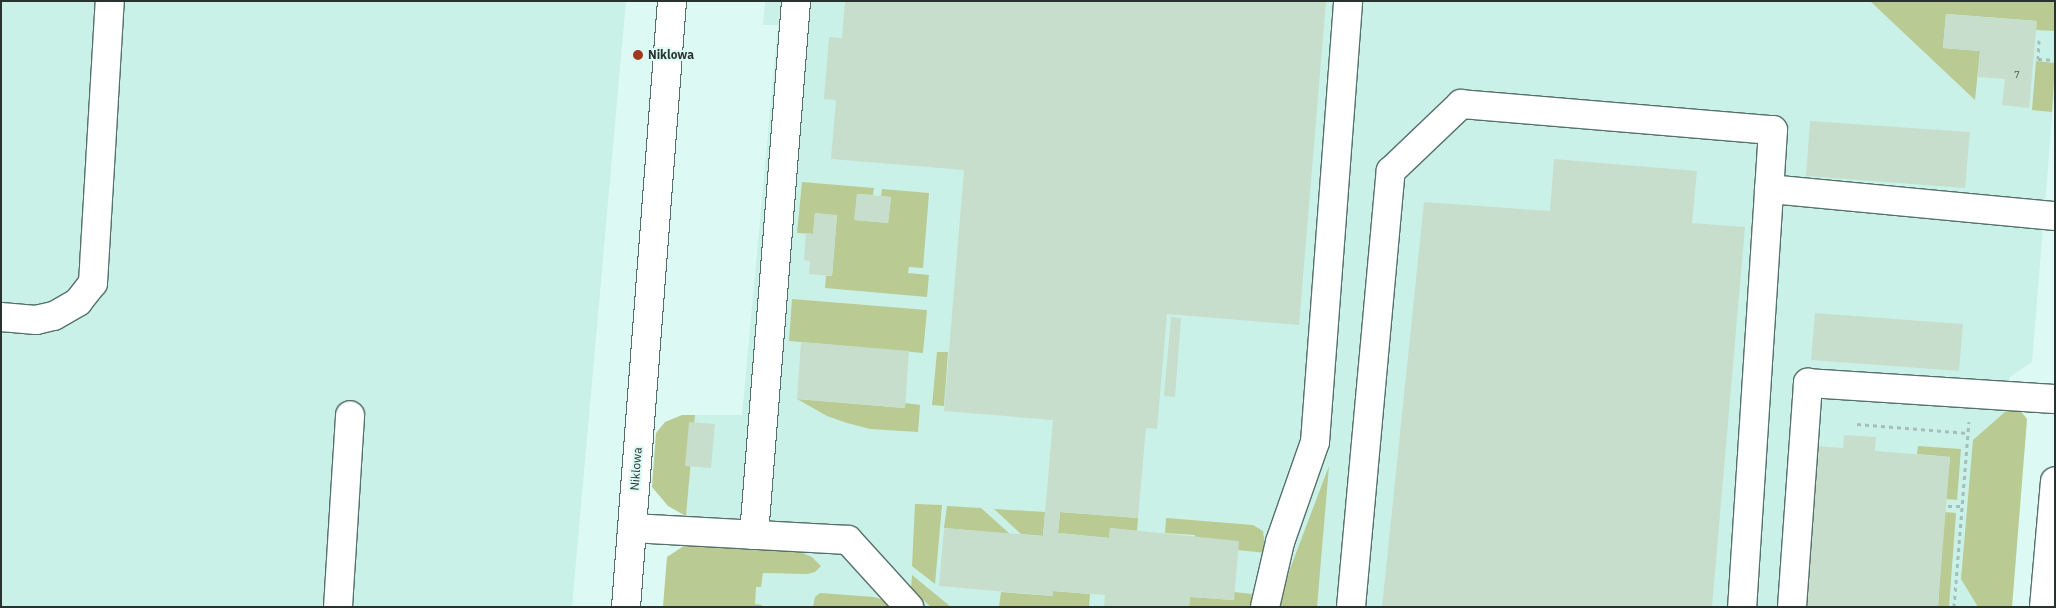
<!DOCTYPE html>
<html>
<head>
<meta charset="utf-8">
<style>
	body { margin:0 }
	#map { position:relative; width:2056px; height:608px; overflow:hidden; background:#dcfaf3; font-family:"IBM Plex Sans",sans-serif }
	div>[style] { position:absolute }
	.built>* { inset:0; background:#caf1e7 }
	.green>* { inset:0; background:#baca93 }
	.building>* { inset:0; background:#c8decc }
	.path>* { height:3px; margin-top:-1.5px; transform-origin:0; background:repeating-linear-gradient(90deg,#a6beb8 0 4px,transparent 0 8px) }
	.roads { filter:drop-shadow(1px 0 #55706a) drop-shadow(-1px 0 #55706a) drop-shadow(0 1px #55706a) drop-shadow(0 -1px #55706a) }
	.minor>* { height:28px; margin:-14px; padding:0 14px; transform-origin:14px; border-radius:14px; background:#fff }
	.dots>* { width:14px; height:14px; translate:-50% -50%; box-sizing:border-box; border:2px solid #dcfaf3; border-radius:50% }
	span { translate:-50% -50%; white-space:nowrap; text-align:center; line-height:1.15; -webkit-text-stroke:4px #dcfaf3; paint-order:stroke }
	.number-label { font-size:10px; color:#505e57 }
	.number-label span { -webkit-text-stroke-width:0 }
	.poi-label { font-size:12px; color:#283330; font-weight:700 }
	.left { translate:0 -50%; text-align:left }
	.street-label { font-size:12px; color:#283330 }
	.frame { position:absolute; inset:0; border:2px solid #283330; pointer-events:none }
</style>
</head>
<body>
<div id="map">
	<div class="built">
		<div style="clip-path:polygon(1px 1px,626px 1px,572px 607px,1px 607px)"></div>
		<div style="clip-path:polygon(765px 1px,2055px 1px,2055px 82px,2032px 362px,2010px 377px,2006px 411px,2018px 408px,2027px 419px,2012px 607px,663px 607px,667px 557px,683px 546px,695px 415px,742px 415px,778px 25px,763px 25px)"></div>
	</div>
	<div class="green">
		<div style="clip-path:polygon(1870px 1px,2055px 1px,2055px 31px,2036px 30px,2036px 21px,1946px 14px,1943px 48px,1980px 51px,1975px 100px)"></div>
		<div style="clip-path:polygon(2036px 61px,2055px 63px,2052px 112px,2032px 110px)"></div>
		<div style="clip-path:polygon(802px 182px,874px 188px,873px 195px,857px 194px,855px 220px,888px 223px,891px 197px,881px 196px,882px 189px,929px 193px,923px 268px,909px 267px,908px 273px,929px 275px,927px 297px,825px 288px,826px 276px,832px 276px,837px 216px,815px 213px,813px 234px,797px 233px)"></div>
		<div style="clip-path:polygon(792px 299px,927px 310px,923px 353px,789px 341px)"></div>
		<div style="clip-path:polygon(937px 352px,948px 352px,944px 406px,932px 405px)"></div>
		<div style="clip-path:polygon(797px 399px,904px 408px,905px 403px,920px 405px,918px 432px,870px 429px,847px 423px,827px 416px)"></div>
		<div style="clip-path:polygon(2018px 408px,2027px 419px,2012px 607px,1978px 607px,1961px 579px,1973px 440px,2006px 411px)"></div>
		<div style="clip-path:polygon(682px 415px,695px 415px,686px 516px,668px 506px,652px 487px,656px 433px,665px 422px)"></div>
		<div style="clip-path:polygon(1918px 446px,1961px 449px,1957px 500px,1946px 499px,1950px 457px,1917px 454px)"></div>
		<div style="clip-path:polygon(1329px 466px,1317px 607px,1278px 607px,1290px 569px)"></div>
		<div style="clip-path:polygon(915px 504px,942px 505px,935px 584px,912px 566px)"></div>
		<div style="clip-path:polygon(947px 506px,981px 508px,1010px 534px,944px 528px)"></div>
		<div style="clip-path:polygon(994px 509px,1045px 512px,1043px 536px,1021px 534px)"></div>
		<div style="clip-path:polygon(1060px 512px,1138px 518px,1137px 531px,1110px 528px,1109px 538px,1058px 533px)"></div>
		<div style="clip-path:polygon(1944px 512px,1956px 513px,1949px 607px,1938px 607px)"></div>
		<div style="clip-path:polygon(1166px 518px,1253px 525px,1263px 531px,1266px 553px,1238px 550px,1195px 538px,1195px 535px,1165px 533px)"></div>
		<div style="clip-path:polygon(690px 542px,793px 549px,812px 557px,821px 566px,815px 572px,807px 574px,763px 573px,761px 587px,756px 587px,755px 604px,762px 605px,762px 607px,663px 607px,667px 557px)"></div>
		<div style="clip-path:polygon(912px 575px,951px 607px,931px 607px,911px 589px)"></div>
		<div style="clip-path:polygon(1053px 591px,1090px 594px,1089px 607px,999px 607px,1001px 592px,1053px 596px)"></div>
		<div style="clip-path:polygon(1234px 592px,1252px 594px,1250px 607px,1189px 607px,1190px 597px,1234px 600px)"></div>
		<div style="clip-path:polygon(820px 593px,874px 597px,881px 599px,892px 607px,813px 607px,815px 597px)"></div>
	</div>
	<div class="building">
		<div style="clip-path:polygon(845px 1px,1326px 1px,1299px 325px,1167px 314px,1157px 429px,1146px 428px,1138px 518px,1060px 512px,1058px 533px,1109px 538px,1110px 528px,1239px 541px,1234px 600px,1190px 597px,1189px 607px,1104px 607px,1105px 595px,1053px 591px,1053px 596px,939px 586px,944px 528px,1043px 536px,1053px 420px,944px 411px,964px 170px,831px 159px,836px 100px,824px 99px,829px 37px,842px 38px)"></div>
		<div style="clip-path:polygon(1946px 14px,2037px 21px,2029px 108px,2002px 105px,2005px 79px,1978px 77px,1980px 51px,1943px 48px)"></div>
		<div style="clip-path:polygon(1810px 121px,1970px 132px,1965px 188px,1806px 176px)"></div>
		<div style="clip-path:polygon(1554px 159px,1697px 171px,1692px 223px,1745px 227px,1712px 607px,1382px 607px,1424px 202px,1550px 211px)"></div>
		<div style="clip-path:polygon(857px 194px,891px 197px,888px 223px,854px 220px)"></div>
		<div style="clip-path:polygon(815px 213px,837px 215px,832px 276px,809px 274px,810px 261px,804px 260px,806px 233px,813px 234px)"></div>
		<div style="clip-path:polygon(1815px 313px,1963px 324px,1959px 371px,1811px 360px)"></div>
		<div style="clip-path:polygon(1171px 317px,1181px 318px,1175px 397px,1164px 396px)"></div>
		<div style="clip-path:polygon(801px 342px,909px 351px,905px 408px,797px 399px)"></div>
		<div style="clip-path:polygon(689px 422px,715px 424px,711px 468px,685px 466px)"></div>
		<div style="clip-path:polygon(1844px 435px,1876px 437px,1875px 451px,1950px 457px,1938px 607px,1802px 607px,1815px 446px,1843px 448px)"></div>
	</div>
	<div class="path">
		<div style="left:2039px;top:40px;width:19px;rotate:93deg"></div>
		<div style="left:2038px;top:59px;width:17px;rotate:3deg"></div>
		<div style="left:1857px;top:424px;width:111px;rotate:4.6deg"></div>
		<div style="left:1948px;top:506px;width:15px"></div>
		<div style="left:1954px;top:607px;width:186px;rotate:-85.4deg"></div>
	</div>
	<div class="roads">
		<div class="minor">
			<div style="left:1769px;top:189px;width:287px;rotate:5.4deg"></div>
			<div style="left:1px;top:317px;width:35px;rotate:5deg"></div>
			<div style="left:36px;top:320px;width:18px;rotate:-13deg"></div>
			<div style="left:54px;top:316px;width:28px;rotate:-30deg"></div>
			<div style="left:78px;top:302px;width:24px;rotate:-52deg"></div>
			<div style="left:93px;top:283px;width:283px;rotate:-86.6deg"></div>
			<div style="left:632px;top:528px;width:216px;rotate:3.2deg"></div>
			<div style="left:848px;top:540px;width:91px;rotate:47.7deg"></div>
			<div style="left:754px;top:535px;width:536px;rotate:-85.5deg"></div>
			<div style="left:338px;top:607px;width:192px;rotate:-86.4deg"></div>
			<div style="left:626px;top:607px;width:608px;rotate:-85.66deg"></div>
			<div style="left:1265px;top:607px;width:67px;rotate:-77deg"></div>
			<div style="left:1280px;top:542px;width:106px;rotate:-70.7deg"></div>
			<div style="left:1315px;top:442px;width:442px;rotate:-85.7deg"></div>
			<div style="left:1351px;top:607px;width:438px;rotate:-84.8deg"></div>
			<div style="left:1391px;top:171px;width:97px;rotate:-43.7deg"></div>
			<div style="left:1461px;top:104px;width:313px;rotate:4.8deg"></div>
			<div style="left:1773px;top:130px;width:478px;rotate:93.7deg"></div>
			<div style="left:1792px;top:607px;width:225px;rotate:-85.9deg"></div>
			<div style="left:1808px;top:383px;width:248px;rotate:3.7deg"></div>
			<div style="left:2044px;top:607px;width:126px;rotate:-85deg"></div>
		</div>
	</div>
	<div class="dots">
		<div style="left:638px;top:55px;background:#a1381f"></div>
	</div>
	<div class="number-label">
		<span style="left:2017px;top:75px">7</span>
	</div>
	<div class="poi-label">
		<span class="left" style="left:648px;top:55px">Niklowa</span>
	</div>
	<div class="street-label">
		<span style="left:636px;top:469px;rotate:-86deg">Niklowa</span>
	</div>
	<div class="frame"></div>
</div>
</body>
</html>
